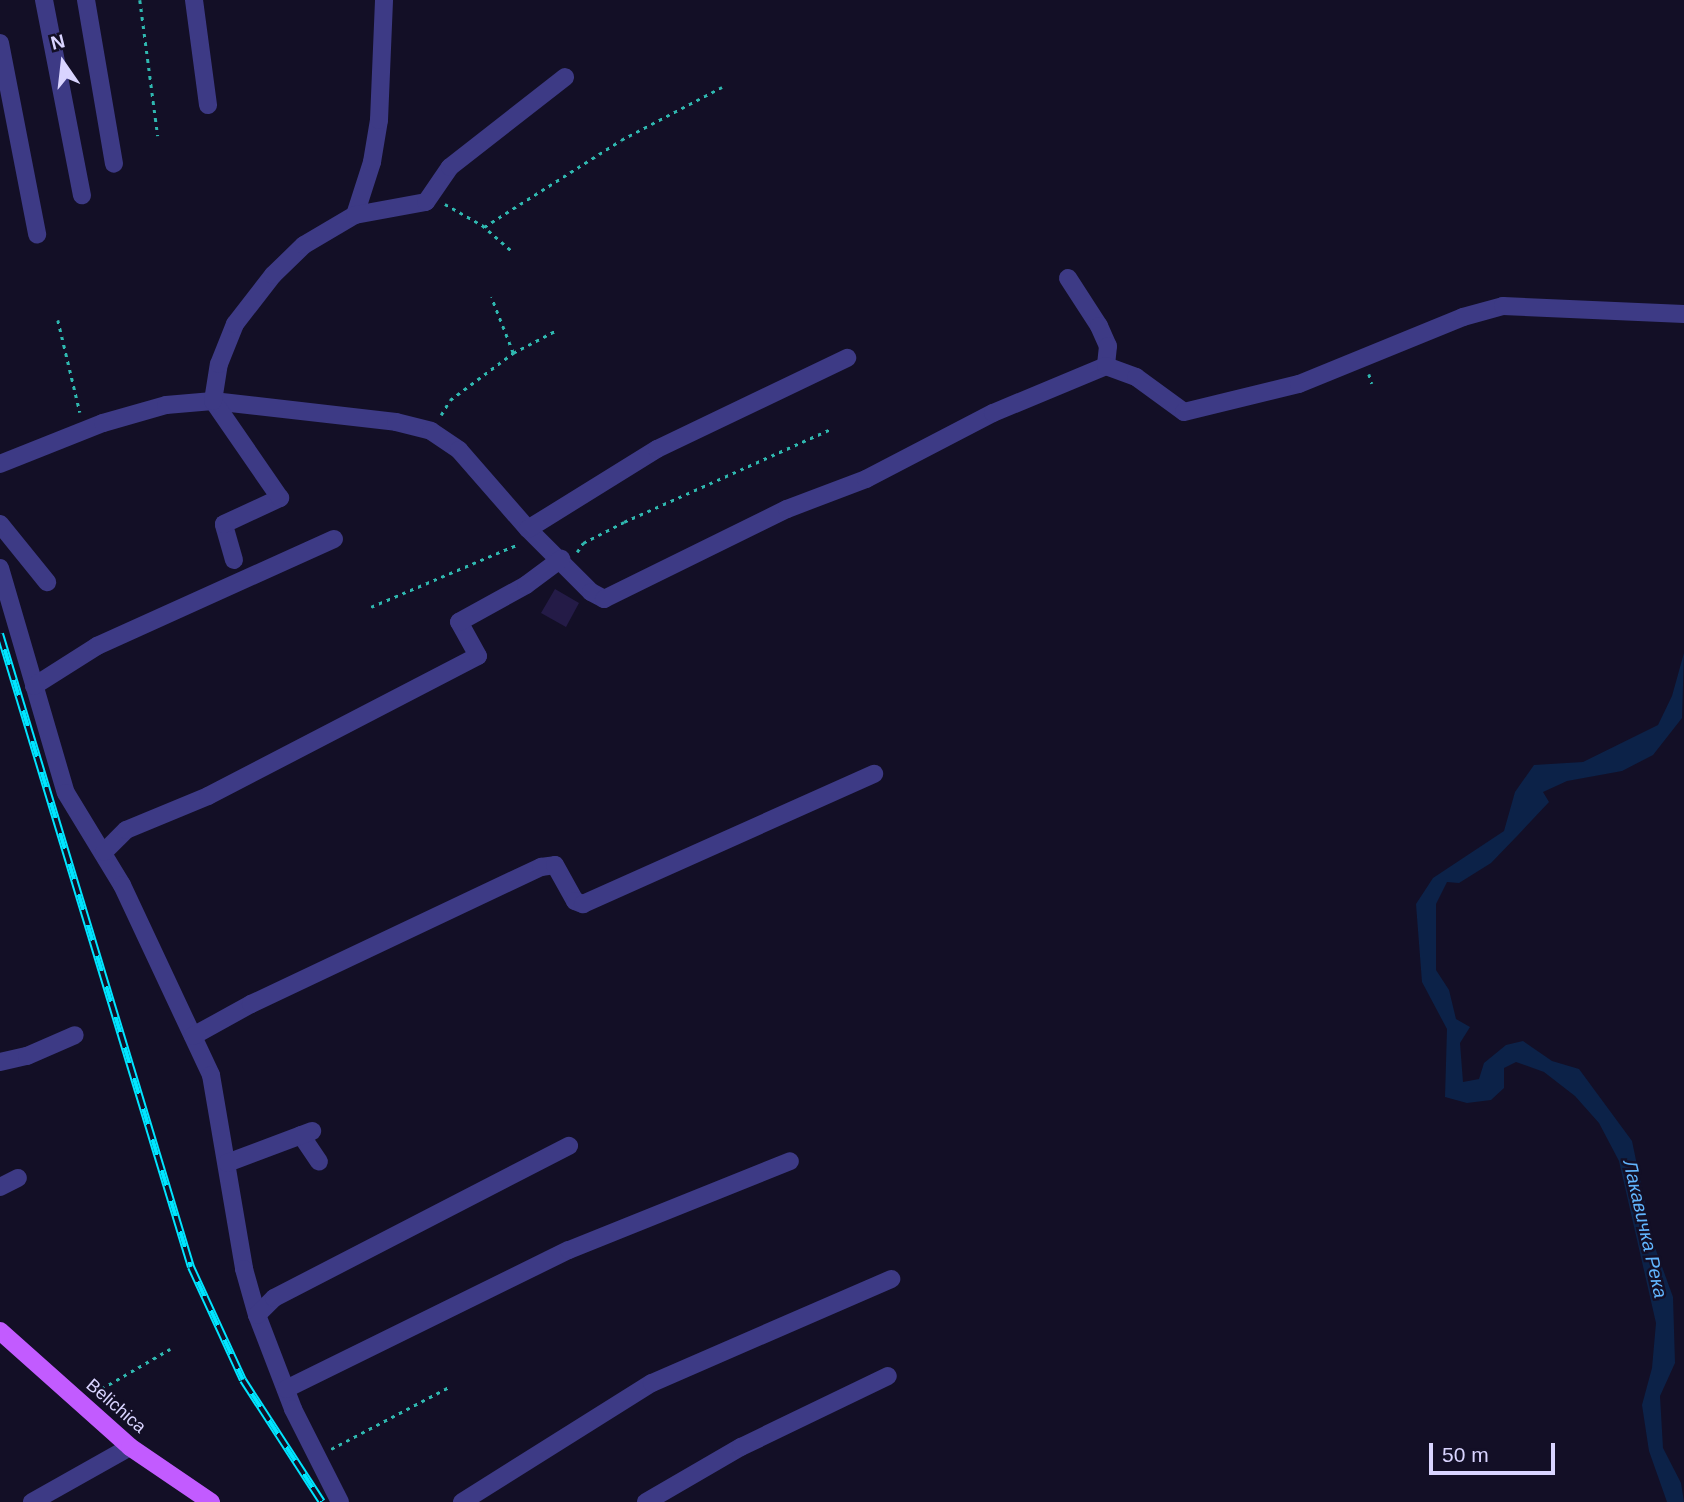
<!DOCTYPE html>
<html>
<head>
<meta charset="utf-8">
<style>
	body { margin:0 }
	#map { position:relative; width:1684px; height:1502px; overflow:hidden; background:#130f26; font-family:Helvetica,sans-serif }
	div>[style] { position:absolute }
	.water>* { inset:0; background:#0c2248 }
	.building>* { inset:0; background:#241b47 }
	.path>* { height:2.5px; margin-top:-1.25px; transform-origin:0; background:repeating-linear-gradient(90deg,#2fb8b0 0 3.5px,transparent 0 8.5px) }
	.minor>* { height:18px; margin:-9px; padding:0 9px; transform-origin:9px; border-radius:9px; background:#3d3a85 }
	.major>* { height:18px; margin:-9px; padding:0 9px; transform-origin:9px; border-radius:9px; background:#c25bff }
	.rail>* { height:8px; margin-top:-4px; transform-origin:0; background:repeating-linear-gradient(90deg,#130f26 0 16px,#00e5ff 0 32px); box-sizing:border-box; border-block:2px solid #00e5ff }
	span { translate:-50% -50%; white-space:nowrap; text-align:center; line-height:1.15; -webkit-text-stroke:5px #130f26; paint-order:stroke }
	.street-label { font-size:18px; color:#d9d4ff }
	.water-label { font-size:19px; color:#62b6ff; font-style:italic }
	.north { position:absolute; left:28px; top:28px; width:70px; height:70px; -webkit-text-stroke:5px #130f26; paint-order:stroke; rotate:346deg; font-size:19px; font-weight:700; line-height:28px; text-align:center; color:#d9d4ff }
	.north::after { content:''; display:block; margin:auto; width:24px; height:32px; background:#d9d4ff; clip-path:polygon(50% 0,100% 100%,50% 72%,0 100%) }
	.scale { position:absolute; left:1429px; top:1443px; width:126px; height:32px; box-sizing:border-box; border:4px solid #d9d4ff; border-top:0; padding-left:9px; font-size:21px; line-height:24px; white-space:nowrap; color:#d9d4ff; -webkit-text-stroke:5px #130f26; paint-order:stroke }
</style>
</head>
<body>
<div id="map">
	<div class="water">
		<div style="clip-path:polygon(1684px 653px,1682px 718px,1653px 755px,1622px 771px,1567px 781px,1543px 792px,1549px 802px,1518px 835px,1491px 863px,1459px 883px,1447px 882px,1436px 904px,1436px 970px,1449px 990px,1456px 1019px,1470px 1027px,1460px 1043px,1463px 1082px,1479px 1079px,1484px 1063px,1506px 1045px,1523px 1041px,1552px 1061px,1579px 1069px,1632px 1141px,1653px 1242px,1673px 1297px,1675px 1363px,1660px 1396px,1663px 1448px,1681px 1483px,1684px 1502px,1667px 1502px,1649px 1451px,1642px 1405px,1652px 1368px,1656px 1323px,1619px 1161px,1599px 1123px,1575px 1096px,1544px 1072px,1516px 1062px,1504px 1068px,1504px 1088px,1491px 1100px,1467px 1103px,1445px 1097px,1447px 1029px,1422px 982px,1416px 904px,1433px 878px,1504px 831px,1515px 792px,1534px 765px,1583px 762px,1658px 725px,1672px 696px)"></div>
	</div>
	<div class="building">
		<div style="clip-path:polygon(555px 589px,579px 603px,566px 627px,541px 613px)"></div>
	</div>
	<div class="path">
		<div style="left:140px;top:0;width:137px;rotate:82.5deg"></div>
		<div style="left:445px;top:204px;width:43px;rotate:29.6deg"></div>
		<div style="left:482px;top:225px;width:41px;rotate:41.1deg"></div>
		<div style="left:484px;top:227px;width:162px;rotate:-32.4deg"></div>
		<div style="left:621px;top:140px;width:114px;rotate:-27.7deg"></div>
		<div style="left:58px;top:320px;width:95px;rotate:76.6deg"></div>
		<div style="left:513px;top:353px;width:47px;rotate:-27.6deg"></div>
		<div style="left:1369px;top:374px;width:10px;rotate:73deg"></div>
		<div style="left:441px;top:415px;width:17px;rotate:-59deg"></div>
		<div style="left:450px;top:400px;width:79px;rotate:-36.7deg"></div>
		<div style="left:513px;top:353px;width:60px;rotate:-111.4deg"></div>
		<div style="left:577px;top:552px;width:11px;rotate:-56deg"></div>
		<div style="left:583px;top:543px;width:46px;rotate:-27.1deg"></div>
		<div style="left:624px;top:522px;width:227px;rotate:-24.2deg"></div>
		<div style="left:371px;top:607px;width:161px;rotate:-23.1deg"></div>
		<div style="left:94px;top:1393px;width:88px;rotate:-30.1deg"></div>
		<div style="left:331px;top:1449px;width:133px;rotate:-27.7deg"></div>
	</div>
	<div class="minor">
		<div style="left:44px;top:0;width:199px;rotate:79deg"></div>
		<div style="left:86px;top:0;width:166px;rotate:80.3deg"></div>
		<div style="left:194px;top:0;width:106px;rotate:82.4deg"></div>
		<div style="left:0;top:43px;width:195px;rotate:79deg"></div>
		<div style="left:355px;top:215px;width:56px;rotate:-72.2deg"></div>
		<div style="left:372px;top:162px;width:43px;rotate:-80.5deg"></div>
		<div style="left:379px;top:120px;width:120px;rotate:-87.6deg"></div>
		<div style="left:1068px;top:278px;width:57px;rotate:57.1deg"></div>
		<div style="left:1099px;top:326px;width:22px;rotate:66deg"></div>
		<div style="left:1108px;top:346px;width:20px;rotate:96deg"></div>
		<div style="left:0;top:464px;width:111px;rotate:-21.7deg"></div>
		<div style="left:103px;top:423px;width:66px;rotate:-15.9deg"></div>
		<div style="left:166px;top:405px;width:47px;rotate:-4.9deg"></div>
		<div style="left:213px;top:401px;width:184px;rotate:6.5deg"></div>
		<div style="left:396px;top:422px;width:36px;rotate:14deg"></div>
		<div style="left:431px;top:431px;width:34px;rotate:34deg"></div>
		<div style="left:459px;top:450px;width:105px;rotate:48.9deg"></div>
		<div style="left:528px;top:529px;width:89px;rotate:45deg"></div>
		<div style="left:591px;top:592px;width:15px;rotate:28deg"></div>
		<div style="left:604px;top:599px;width:204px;rotate:-26.2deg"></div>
		<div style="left:787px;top:509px;width:85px;rotate:-20.8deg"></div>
		<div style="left:866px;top:479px;width:143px;rotate:-27.5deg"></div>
		<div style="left:993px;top:413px;width:122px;rotate:-22.6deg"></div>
		<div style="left:1106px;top:366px;width:32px;rotate:20deg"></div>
		<div style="left:1136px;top:377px;width:59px;rotate:36.1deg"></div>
		<div style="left:1184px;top:412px;width:118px;rotate:-13.7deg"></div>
		<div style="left:1299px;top:384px;width:177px;rotate:-22.2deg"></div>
		<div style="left:1463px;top:317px;width:41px;rotate:-15.4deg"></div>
		<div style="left:1503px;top:306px;width:181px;rotate:2.5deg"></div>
		<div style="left:0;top:524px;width:75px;rotate:51deg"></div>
		<div style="left:528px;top:529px;width:152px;rotate:-31.8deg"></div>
		<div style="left:657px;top:449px;width:211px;rotate:-25.6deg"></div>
		<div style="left:234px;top:560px;width:37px;rotate:-106deg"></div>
		<div style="left:224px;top:524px;width:62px;rotate:-24.9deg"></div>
		<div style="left:280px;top:498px;width:118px;rotate:-124.6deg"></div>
		<div style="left:213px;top:401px;width:37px;rotate:-81deg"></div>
		<div style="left:219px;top:364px;width:43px;rotate:-68.2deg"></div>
		<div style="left:235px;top:324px;width:62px;rotate:-52.2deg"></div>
		<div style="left:273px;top:275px;width:43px;rotate:-44.1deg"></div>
		<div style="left:304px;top:245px;width:59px;rotate:-30.5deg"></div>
		<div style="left:355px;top:215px;width:72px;rotate:-10.4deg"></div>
		<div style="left:426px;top:202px;width:42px;rotate:-55.6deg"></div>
		<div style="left:450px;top:167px;width:146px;rotate:-38deg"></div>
		<div style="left:0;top:568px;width:234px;rotate:73.7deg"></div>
		<div style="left:66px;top:793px;width:108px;rotate:58.7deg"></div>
		<div style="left:122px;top:885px;width:210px;rotate:64.9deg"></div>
		<div style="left:211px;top:1075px;width:197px;rotate:80.3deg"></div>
		<div style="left:244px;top:1269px;width:48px;rotate:74.2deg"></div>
		<div style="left:257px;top:1315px;width:101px;rotate:69deg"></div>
		<div style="left:293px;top:1409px;width:104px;rotate:63.2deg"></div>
		<div style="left:34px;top:686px;width:75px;rotate:-32.4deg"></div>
		<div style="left:97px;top:646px;width:260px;rotate:-24.3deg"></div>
		<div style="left:104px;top:852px;width:31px;rotate:-45deg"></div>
		<div style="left:126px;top:830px;width:89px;rotate:-22.5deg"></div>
		<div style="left:208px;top:796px;width:304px;rotate:-27.4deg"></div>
		<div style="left:478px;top:656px;width:39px;rotate:-119deg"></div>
		<div style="left:459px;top:622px;width:77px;rotate:-28.9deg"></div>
		<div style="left:526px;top:585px;width:44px;rotate:-36.6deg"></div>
		<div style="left:193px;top:1036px;width:66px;rotate:-28.9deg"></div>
		<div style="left:251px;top:1004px;width:321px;rotate:-25.3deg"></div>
		<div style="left:541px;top:867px;width:14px;rotate:-8deg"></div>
		<div style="left:555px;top:865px;width:41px;rotate:60.9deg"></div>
		<div style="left:575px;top:901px;width:9px;rotate:21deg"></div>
		<div style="left:583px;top:904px;width:319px;rotate:-24.1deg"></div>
		<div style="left:0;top:1062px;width:28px;rotate:-13deg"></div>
		<div style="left:27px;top:1056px;width:52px;rotate:-23.6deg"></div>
		<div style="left:301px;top:1135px;width:32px;rotate:56deg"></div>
		<div style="left:227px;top:1163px;width:91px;rotate:-20.6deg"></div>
		<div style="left:0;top:1187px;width:20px;rotate:-27deg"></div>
		<div style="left:257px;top:1315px;width:24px;rotate:-45deg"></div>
		<div style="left:274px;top:1298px;width:332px;rotate:-27.3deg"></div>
		<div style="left:286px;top:1389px;width:315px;rotate:-26.2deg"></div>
		<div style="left:569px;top:1250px;width:238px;rotate:-21.9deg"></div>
		<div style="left:32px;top:1502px;width:112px;rotate:-29.3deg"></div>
		<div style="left:462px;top:1502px;width:224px;rotate:-32.1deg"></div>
		<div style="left:652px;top:1383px;width:261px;rotate:-23.5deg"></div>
		<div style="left:646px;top:1502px;width:110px;rotate:-30.1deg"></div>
		<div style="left:741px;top:1447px;width:163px;rotate:-25.8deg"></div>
	</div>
	<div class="major">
		<div style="left:0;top:1331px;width:174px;rotate:41.7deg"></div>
		<div style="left:130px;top:1447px;width:98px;rotate:34.2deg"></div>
	</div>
	<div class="rail">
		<div style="left:0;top:634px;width:661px;rotate:73.21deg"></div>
		<div style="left:191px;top:1267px;width:124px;rotate:65.3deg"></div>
		<div style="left:243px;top:1380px;width:145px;rotate:57.1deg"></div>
	</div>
	<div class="street-label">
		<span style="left:116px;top:1406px;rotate:41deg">Belichica</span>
	</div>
	<div class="water-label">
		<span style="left:1645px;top:1229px;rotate:77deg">Лакавичка Река</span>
	</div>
	<div class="north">N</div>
	<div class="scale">50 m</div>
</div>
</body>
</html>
